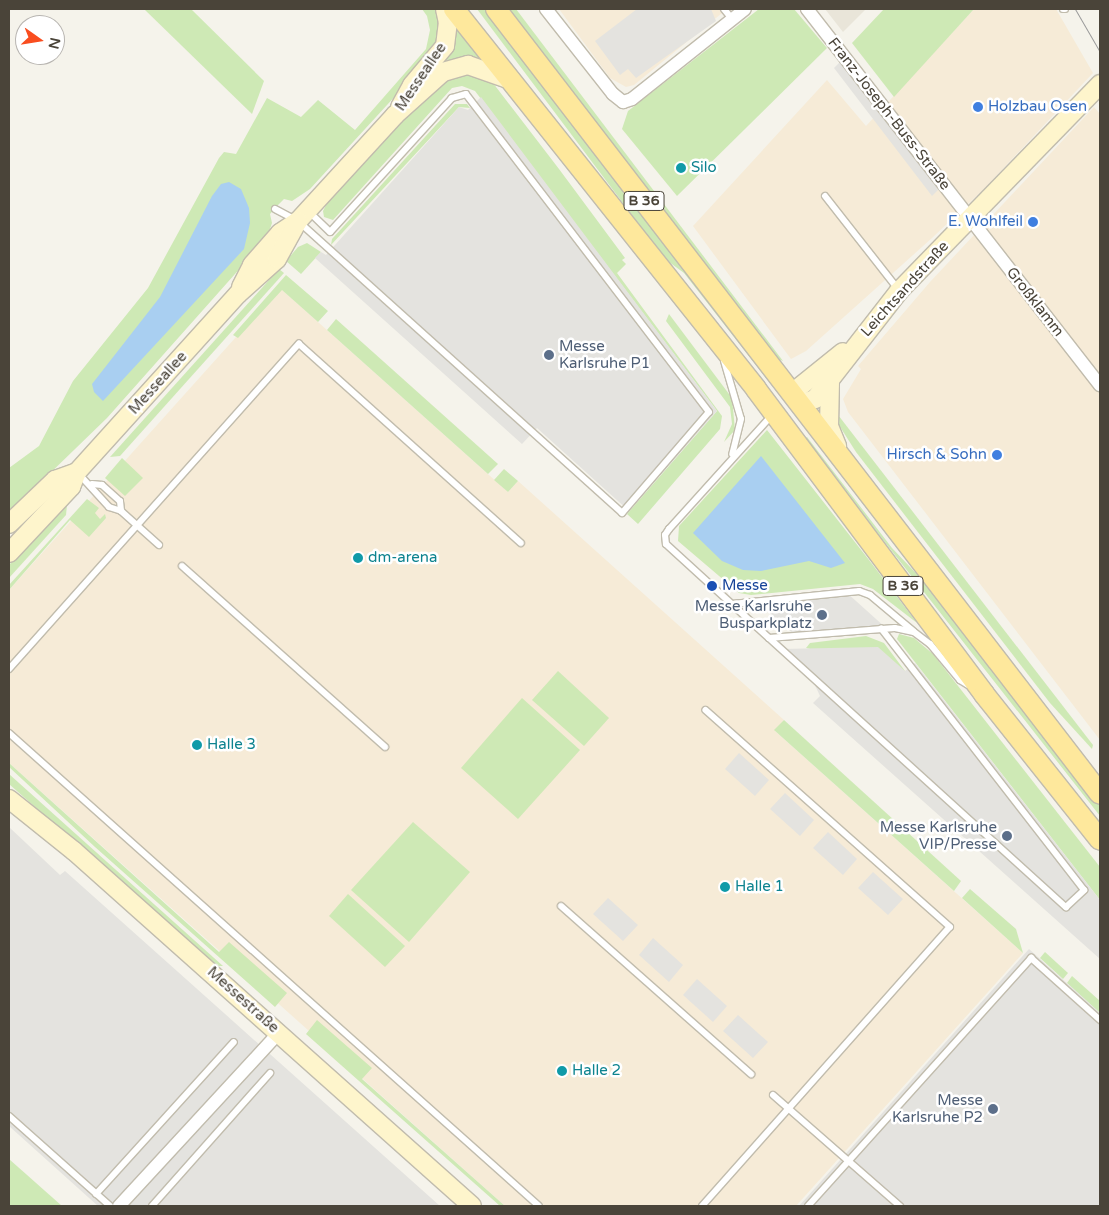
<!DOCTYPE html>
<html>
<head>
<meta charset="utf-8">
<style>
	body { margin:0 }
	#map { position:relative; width:1109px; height:1215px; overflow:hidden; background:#f5f3eb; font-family:"Varela Round",sans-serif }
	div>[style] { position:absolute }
	.residential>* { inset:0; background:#e9e5d9 }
	.commercial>* { inset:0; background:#f6ebd7 }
	.green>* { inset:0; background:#cee9b5 }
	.parking>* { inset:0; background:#e4e3df }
	.water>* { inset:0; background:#a9cff1 }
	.roads { filter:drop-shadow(1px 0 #c1bcad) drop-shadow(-1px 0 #c1bcad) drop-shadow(0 1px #c1bcad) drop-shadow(0 -1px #c1bcad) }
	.lane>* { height:6px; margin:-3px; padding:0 3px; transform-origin:3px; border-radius:3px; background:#fff }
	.street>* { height:12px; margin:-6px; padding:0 6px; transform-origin:6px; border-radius:6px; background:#fff }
	.secondary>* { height:18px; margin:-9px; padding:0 9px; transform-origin:9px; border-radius:9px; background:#fef5cc }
	.primary>* { height:20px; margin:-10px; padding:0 10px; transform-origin:10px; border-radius:10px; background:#fee89c }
	.tram>* { height:1px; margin:-0.5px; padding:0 0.5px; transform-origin:0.5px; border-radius:0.5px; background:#999 }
	.dots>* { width:14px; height:14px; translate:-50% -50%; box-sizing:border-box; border:2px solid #fff; border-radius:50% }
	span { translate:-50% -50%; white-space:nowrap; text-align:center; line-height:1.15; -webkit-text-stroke:5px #fff; paint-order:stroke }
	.shield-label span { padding:1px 4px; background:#fff; border:1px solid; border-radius:4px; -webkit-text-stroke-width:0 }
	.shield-label { font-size:14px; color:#4a4439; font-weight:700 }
	.street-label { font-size:15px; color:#4a4439 }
	.shop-label { font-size:15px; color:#366cbe }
	.left { translate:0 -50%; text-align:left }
	.right { translate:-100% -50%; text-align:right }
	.culture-label { font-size:15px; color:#0d838f }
	.service-label { font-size:15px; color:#4e5e75 }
	.transit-label { font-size:15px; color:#164399 }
	.frame { position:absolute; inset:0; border:10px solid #4a4439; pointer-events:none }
	.north { position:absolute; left:15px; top:15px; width:50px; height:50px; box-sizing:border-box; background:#fff; border:1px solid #b7b4b0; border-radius:50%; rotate:103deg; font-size:14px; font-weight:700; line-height:20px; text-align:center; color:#4a4439 }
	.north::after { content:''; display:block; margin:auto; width:18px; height:22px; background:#f94d1f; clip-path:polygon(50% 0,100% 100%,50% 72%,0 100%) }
</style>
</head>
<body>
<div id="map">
	<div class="residential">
		<div style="clip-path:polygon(825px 9px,866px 9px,843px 32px)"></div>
	</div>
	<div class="commercial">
		<div style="clip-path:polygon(559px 9px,727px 9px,634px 85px,626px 87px,610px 78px)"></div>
		<div style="clip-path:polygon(974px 9px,1056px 9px,1093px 73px,985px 188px,932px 238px,806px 351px,791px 359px,693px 226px,827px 80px,866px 126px)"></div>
		<div style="clip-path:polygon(1094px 107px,1100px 114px,1100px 740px,848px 412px,843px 399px,861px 369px,858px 366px,930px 282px)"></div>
		<div style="clip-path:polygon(280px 288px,508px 492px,518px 481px,784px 720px,775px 731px,1023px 953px,796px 1206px,505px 1206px,9px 763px,9px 590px)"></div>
	</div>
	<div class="green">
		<div style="clip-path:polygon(144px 9px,191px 9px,264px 81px,252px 114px)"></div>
		<div style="clip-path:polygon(422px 9px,437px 9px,440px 20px,437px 45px,431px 57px,310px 189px,292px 201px,284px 199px,279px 204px,270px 214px,272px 223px,267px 238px,107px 418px,9px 513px,9px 468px,39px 446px,73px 381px,148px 288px,219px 158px,224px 152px,236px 154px,267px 98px,301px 117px,318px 100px,355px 130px,426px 49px,430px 30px,427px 16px)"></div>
		<div style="clip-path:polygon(477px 9px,486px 9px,775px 386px,773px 387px,684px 273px,665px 259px)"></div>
		<div style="clip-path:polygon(507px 9px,516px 9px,783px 361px,776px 358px)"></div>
		<div style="clip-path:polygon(759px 9px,794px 9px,827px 48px,677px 196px,622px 129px,628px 111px)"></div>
		<div style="clip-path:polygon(884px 9px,974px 9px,894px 97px,852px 43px)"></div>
		<div style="clip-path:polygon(455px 25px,482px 59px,468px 56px,453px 59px,420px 82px)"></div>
		<div style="clip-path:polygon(466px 72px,493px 83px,559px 169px,625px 258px,622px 260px,626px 264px,617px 273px,722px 416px,720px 429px,638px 524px,627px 514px,717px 411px,475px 91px,462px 86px,452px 88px,333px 220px,324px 217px,323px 211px,328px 201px,437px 83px)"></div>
		<div style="clip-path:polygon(455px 104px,467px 104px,470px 108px,459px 107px,331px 245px,332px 239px)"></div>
		<div style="clip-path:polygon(307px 243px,321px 252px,301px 274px,286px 261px,298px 247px)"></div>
		<div style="clip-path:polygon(279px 269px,284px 273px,120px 456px,110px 457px)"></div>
		<div style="clip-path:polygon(286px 275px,328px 311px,318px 322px,282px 290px,238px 338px,233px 335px)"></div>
		<div style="clip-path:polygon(669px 314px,732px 398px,735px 430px,724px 442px,732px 424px,730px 407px,666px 321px)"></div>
		<div style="clip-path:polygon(336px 319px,498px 464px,488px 474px,327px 330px)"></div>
		<div style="clip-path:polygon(835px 411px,1093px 745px,1092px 749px,1050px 703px,856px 452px,837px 422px)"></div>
		<div style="clip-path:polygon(767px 430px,869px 560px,917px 623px,873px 589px,860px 584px,751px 595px,739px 593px,678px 541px,679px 526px)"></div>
		<div style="clip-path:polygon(807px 437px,892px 548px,929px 587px,1025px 709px,1100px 806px,1100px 816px,847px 494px,804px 439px)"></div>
		<div style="clip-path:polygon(122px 458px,143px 478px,125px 496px,105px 478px)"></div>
		<div style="clip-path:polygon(504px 469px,518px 481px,508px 492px,494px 480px)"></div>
		<div style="clip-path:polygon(87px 499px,99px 508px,95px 513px,100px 519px,105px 514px,106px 518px,89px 537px,70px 520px,9px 590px,9px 585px)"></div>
		<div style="clip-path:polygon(67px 505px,66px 515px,9px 578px,9px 565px)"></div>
		<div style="clip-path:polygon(899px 634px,914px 638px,933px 654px,1100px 867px,1100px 900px,897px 639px)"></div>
		<div style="clip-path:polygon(866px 636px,884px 643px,905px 671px,806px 648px,810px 643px)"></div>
		<div style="clip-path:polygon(558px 671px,609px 718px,584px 746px,532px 700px)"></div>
		<div style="clip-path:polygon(522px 698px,580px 750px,518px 819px,461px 768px)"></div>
		<div style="clip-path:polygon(784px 720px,961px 881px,954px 891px,774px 730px)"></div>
		<div style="clip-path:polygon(9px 763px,219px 952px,229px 942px,287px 993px,275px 1007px,95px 847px,9px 767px)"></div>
		<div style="clip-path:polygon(9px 774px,223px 966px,216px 966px,203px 956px,9px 784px)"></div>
		<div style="clip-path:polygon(413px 822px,470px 872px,409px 942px,351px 890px)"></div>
		<div style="clip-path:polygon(970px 889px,1016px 929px,1023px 953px,962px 898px)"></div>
		<div style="clip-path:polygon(348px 894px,405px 946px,385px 967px,329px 916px)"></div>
		<div style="clip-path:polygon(1045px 952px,1068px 973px,1063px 979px,1040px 958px)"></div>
		<div style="clip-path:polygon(1072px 976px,1100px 1001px,1100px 1013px,1067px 983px)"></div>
		<div style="clip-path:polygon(317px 1020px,372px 1068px,362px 1079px,505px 1206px,500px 1206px,306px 1034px)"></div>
		<div style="clip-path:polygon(9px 1159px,62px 1206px,9px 1206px)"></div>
	</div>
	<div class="parking">
		<div style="clip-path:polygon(637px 9px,711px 9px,716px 21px,636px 78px,628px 69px,620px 75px,595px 41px)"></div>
		<div style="clip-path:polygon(840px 62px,939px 189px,932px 196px,834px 68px)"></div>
		<div style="clip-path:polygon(481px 97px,717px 411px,629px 511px,537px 428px,522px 444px,315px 258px,321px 252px,326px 255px,459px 107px,468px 110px)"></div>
		<div style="clip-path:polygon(846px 592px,886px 628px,797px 637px,757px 602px)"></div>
		<div style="clip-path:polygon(878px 647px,905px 671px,915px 663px,1100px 900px,1100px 959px,813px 703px,820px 696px,813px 681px,781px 649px)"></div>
		<div style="clip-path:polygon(739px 753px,769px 780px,755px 796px,725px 769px)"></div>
		<div style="clip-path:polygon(785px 793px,814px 820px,800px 836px,770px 809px)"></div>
		<div style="clip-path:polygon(9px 827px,60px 875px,65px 871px,440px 1206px,98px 1206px,9px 1126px)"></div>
		<div style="clip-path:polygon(828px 832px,857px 859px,843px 875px,813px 848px)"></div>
		<div style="clip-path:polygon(873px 872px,903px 899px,888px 915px,858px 888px)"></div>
		<div style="clip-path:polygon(608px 898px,638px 925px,623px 941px,593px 914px)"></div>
		<div style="clip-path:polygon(653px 938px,683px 965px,669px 982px,639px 955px)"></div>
		<div style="clip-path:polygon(1029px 949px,1100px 1013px,1100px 1206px,799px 1206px)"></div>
		<div style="clip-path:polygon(697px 979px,727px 1006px,713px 1022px,683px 995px)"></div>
		<div style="clip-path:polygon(738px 1015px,768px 1042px,753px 1058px,723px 1031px)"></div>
	</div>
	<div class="water">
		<div style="clip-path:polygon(229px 182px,241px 189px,249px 208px,250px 223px,244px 249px,103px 401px,94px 392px,92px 384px,160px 297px,212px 196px,221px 184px)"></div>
		<div style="clip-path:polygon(761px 456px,845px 563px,831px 568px,809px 561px,761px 571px,743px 570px,722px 561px,693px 533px)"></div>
	</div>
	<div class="roads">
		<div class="lane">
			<div style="left:724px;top:9px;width:13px;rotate:51deg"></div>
			<div style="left:1063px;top:9px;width:2px"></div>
			<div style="left:825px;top:196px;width:118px;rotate:51.9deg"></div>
			<div style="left:275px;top:209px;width:26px;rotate:28deg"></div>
			<div style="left:298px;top:221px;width:436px;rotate:42deg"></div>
			<div style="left:622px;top:513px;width:133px;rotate:-49.3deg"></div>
			<div style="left:709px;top:412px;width:400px;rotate:-127.4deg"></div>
			<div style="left:466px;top:94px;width:15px;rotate:164deg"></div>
			<div style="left:452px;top:98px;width:181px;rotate:132.3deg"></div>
			<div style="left:330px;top:232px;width:30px;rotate:-136deg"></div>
			<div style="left:724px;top:361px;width:60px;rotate:73.7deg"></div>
			<div style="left:741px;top:419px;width:36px;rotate:104deg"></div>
			<div style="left:773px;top:414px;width:155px;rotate:132.1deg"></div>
			<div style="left:669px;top:529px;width:7px;rotate:124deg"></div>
			<div style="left:665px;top:535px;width:9px;rotate:84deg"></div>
			<div style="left:666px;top:544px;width:139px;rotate:42.4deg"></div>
			<div style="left:769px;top:638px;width:126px;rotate:-4.5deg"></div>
			<div style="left:895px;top:628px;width:19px;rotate:12deg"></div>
			<div style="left:914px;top:632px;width:20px;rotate:37deg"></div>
			<div style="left:930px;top:644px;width:47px;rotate:50.2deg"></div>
			<div style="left:960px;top:680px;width:9px;rotate:32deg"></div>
			<div style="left:78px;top:473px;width:46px;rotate:47.6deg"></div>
			<div style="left:109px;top:507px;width:13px;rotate:18deg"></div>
			<div style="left:92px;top:484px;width:10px;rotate:6deg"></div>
			<div style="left:102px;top:485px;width:24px;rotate:42deg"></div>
			<div style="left:120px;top:501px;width:10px;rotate:84deg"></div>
			<div style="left:121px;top:511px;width:51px;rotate:41.8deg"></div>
			<div style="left:182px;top:566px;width:272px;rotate:41.7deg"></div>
			<div style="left:732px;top:604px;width:128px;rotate:-5.8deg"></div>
			<div style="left:859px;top:591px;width:12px;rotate:20deg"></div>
			<div style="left:870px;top:595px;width:56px;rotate:39.9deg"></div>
			<div style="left:769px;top:638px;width:401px;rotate:42.2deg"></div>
			<div style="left:1066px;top:907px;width:25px;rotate:-43deg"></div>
			<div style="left:1084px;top:890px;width:331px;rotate:-127.8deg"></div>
			<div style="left:9px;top:669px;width:436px;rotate:-48.3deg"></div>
			<div style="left:299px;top:344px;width:298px;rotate:41.9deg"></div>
			<div style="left:9px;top:733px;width:710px;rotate:41.75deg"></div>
			<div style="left:561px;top:906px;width:254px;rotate:41.5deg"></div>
			<div style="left:773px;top:1095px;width:169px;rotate:41.2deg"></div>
			<div style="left:9px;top:1116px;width:135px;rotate:41.7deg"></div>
			<div style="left:96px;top:1194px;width:205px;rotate:-47.8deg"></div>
			<div style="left:152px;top:1206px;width:178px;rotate:-48.4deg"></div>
			<div style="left:702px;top:1206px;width:373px;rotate:-48.4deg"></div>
			<div style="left:950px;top:927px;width:327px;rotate:-138.4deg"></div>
			<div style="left:808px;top:1206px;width:334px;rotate:-48deg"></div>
			<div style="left:1031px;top:958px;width:93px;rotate:41.9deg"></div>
		</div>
		<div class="street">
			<div style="left:546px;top:9px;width:108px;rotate:51.8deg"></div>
			<div style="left:613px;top:94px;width:13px;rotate:39deg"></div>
			<div style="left:623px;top:102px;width:9px;rotate:-18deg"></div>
			<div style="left:632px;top:99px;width:144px;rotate:-38.5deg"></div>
			<div style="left:807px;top:9px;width:477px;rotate:52.1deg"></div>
			<div style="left:119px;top:1206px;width:226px;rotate:-47.3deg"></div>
		</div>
		<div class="secondary">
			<div style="left:400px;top:107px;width:25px;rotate:-61deg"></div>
			<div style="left:412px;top:85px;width:51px;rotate:-49.8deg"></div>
			<div style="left:445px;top:46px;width:23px;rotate:-83deg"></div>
			<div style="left:448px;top:23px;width:14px;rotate:-102deg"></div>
			<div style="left:241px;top:287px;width:25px;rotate:-63deg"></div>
			<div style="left:252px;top:265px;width:43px;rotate:-48.8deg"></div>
			<div style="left:280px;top:233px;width:22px;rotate:-34deg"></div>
			<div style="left:298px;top:221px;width:144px;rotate:-47.5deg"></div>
			<div style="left:395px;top:115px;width:64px;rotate:-41.9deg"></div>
			<div style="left:443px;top:72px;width:26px;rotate:-16deg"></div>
			<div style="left:468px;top:65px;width:46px;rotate:19.2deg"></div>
			<div style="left:830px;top:382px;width:44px;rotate:91.3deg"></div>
			<div style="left:829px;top:426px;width:22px;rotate:68deg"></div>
			<div style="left:792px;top:393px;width:65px;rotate:-38.8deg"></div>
			<div style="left:801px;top:404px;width:15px;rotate:-20deg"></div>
			<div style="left:815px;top:399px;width:137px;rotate:-52.1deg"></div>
			<div style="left:899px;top:291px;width:289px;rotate:-45.8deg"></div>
			<div style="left:9px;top:524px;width:64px;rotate:-43.7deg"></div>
			<div style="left:55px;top:480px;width:23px;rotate:-20deg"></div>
			<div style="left:9px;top:553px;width:91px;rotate:-46.8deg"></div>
			<div style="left:71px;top:487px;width:16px;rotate:-68deg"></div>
			<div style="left:77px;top:472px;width:240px;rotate:-47.9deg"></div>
			<div style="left:238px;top:294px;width:52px;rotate:-41.9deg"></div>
			<div style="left:277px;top:259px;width:43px;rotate:-61.1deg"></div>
			<div style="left:9px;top:799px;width:83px;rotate:38.7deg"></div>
			<div style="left:74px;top:851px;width:533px;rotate:41.73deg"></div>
		</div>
		<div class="primary">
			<div style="left:454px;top:9px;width:485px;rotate:51.5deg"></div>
			<div style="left:756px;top:389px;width:381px;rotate:53.2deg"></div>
			<div style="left:984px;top:694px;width:186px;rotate:51.5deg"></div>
			<div style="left:496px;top:9px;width:990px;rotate:52.42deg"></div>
		</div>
	</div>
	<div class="tram">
		<div style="left:1075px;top:9px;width:50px;rotate:59.8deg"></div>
	</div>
	<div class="dots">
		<div style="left:978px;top:107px;background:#3f7fe0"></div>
		<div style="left:681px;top:168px;background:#0f9aa8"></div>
		<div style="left:1033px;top:222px;background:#3f7fe0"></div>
		<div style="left:549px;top:355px;background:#5c6f8a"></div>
		<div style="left:997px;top:455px;background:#3f7fe0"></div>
		<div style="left:358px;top:558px;background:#0f9aa8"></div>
		<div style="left:712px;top:586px;background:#1a4fb4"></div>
		<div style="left:822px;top:615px;background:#5c6f8a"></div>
		<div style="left:197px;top:745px;background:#0f9aa8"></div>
		<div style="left:1007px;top:836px;background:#5c6f8a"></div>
		<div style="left:725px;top:887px;background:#0f9aa8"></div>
		<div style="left:562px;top:1071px;background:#0f9aa8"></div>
		<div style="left:993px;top:1109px;background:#5c6f8a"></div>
	</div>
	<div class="shield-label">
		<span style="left:644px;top:201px">B 36</span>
		<span style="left:903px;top:586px">B 36</span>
	</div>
	<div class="street-label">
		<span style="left:421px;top:77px;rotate:-56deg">Messeallee</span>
		<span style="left:889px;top:114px;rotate:52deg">Franz-Joseph-Buss-Straße</span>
		<span style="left:905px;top:289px;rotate:-48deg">Leichtsandstraße</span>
		<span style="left:1035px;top:302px;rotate:52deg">Großklamm</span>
		<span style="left:158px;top:383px;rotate:-48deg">Messeallee</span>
		<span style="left:243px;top:1000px;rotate:42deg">Messestraße</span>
	</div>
	<div class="shop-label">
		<span class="left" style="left:988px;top:107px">Holzbau Osen</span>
		<span class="right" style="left:1023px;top:222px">E. Wohlfeil</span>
		<span class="right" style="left:987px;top:455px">Hirsch &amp; Sohn</span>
	</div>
	<div class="culture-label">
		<span class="left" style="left:691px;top:168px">Silo</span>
		<span class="left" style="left:368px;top:558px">dm-arena</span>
		<span class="left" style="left:207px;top:745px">Halle 3</span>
		<span class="left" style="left:735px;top:887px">Halle 1</span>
		<span class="left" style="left:572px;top:1071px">Halle 2</span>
	</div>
	<div class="service-label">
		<span class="left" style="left:559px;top:355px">Messe<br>Karlsruhe P1</span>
		<span class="right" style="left:812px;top:615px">Messe Karlsruhe<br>Busparkplatz</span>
		<span class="right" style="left:997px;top:836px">Messe Karlsruhe<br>VIP/Presse</span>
		<span class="right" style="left:983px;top:1109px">Messe<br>Karlsruhe P2</span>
	</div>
	<div class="transit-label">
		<span class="left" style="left:722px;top:586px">Messe</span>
	</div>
	<div class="frame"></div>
	<div class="north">N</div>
</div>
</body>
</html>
